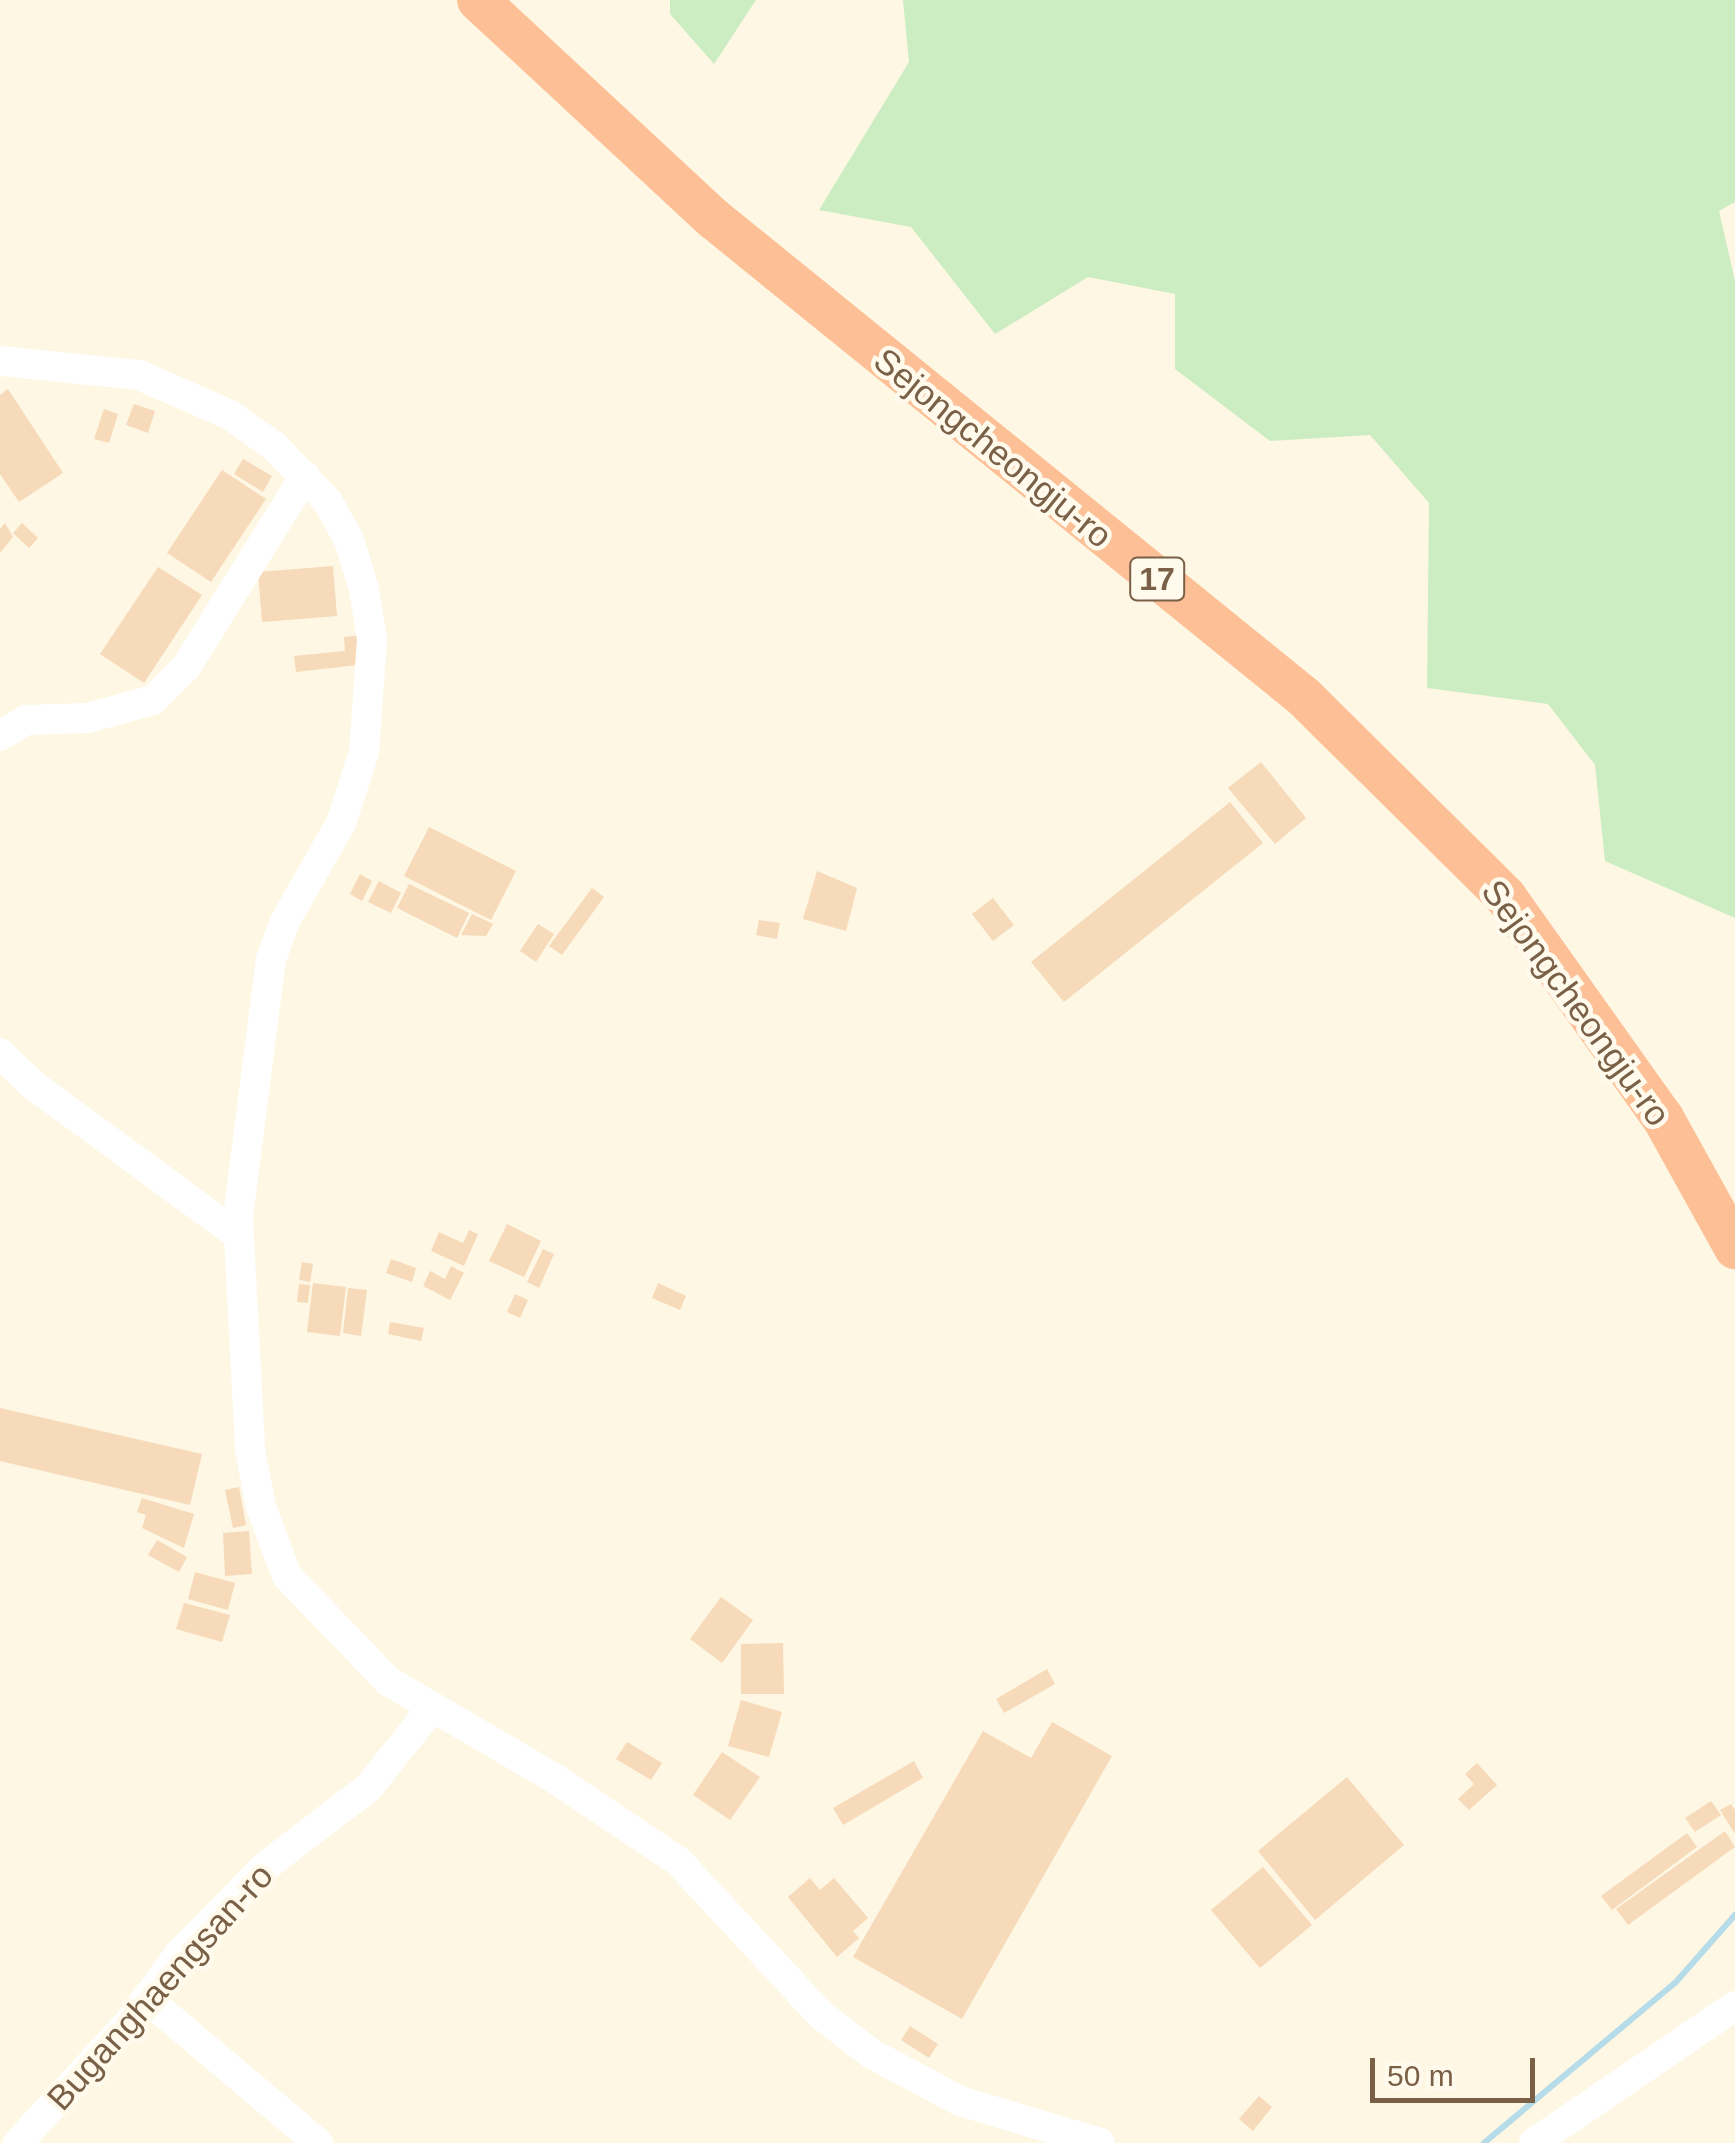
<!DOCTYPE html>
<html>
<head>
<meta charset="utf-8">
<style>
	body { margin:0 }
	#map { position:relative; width:1735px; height:2143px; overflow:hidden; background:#fef7e4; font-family:Arial,sans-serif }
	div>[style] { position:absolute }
	.green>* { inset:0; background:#ccedc1 }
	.stream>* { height:6px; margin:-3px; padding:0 3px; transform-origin:3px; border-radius:3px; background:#b6dbe9 }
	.building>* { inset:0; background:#f6dab9 }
	.minor>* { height:30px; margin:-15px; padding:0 15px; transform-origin:15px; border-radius:15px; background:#fff }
	.highway>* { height:42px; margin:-21px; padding:0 21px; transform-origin:21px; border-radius:21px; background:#fdbf95 }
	span { translate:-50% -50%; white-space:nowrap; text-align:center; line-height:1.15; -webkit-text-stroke:9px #fffaec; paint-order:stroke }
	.shield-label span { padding:2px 8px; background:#fffaec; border:2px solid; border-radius:8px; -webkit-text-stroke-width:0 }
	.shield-label { font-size:32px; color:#796047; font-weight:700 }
	.street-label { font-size:35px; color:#796047 }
	.scale { position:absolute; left:1370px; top:2058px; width:165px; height:45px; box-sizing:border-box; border:5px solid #796047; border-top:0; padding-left:12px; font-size:30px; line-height:35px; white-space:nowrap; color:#796047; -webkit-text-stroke:8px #fffaec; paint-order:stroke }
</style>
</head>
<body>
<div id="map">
	<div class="green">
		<div style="clip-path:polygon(670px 0,756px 0,714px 64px,670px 14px)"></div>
		<div style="clip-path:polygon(903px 0,1735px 0,1735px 202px,1719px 211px,1735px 281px,1735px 918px,1605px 861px,1595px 765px,1548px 704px,1427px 688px,1429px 503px,1370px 435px,1270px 441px,1175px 369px,1175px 294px,1088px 277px,995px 334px,911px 227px,819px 210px,909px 62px)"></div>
	</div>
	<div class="stream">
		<div style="left:1484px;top:2143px;width:249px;rotate:-40deg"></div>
		<div style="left:1675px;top:1983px;width:91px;rotate:-48.6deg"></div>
	</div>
	<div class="building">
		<div style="clip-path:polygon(8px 389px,63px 473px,19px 502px,0 474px,0 395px)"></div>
		<div style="clip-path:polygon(134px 404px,155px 411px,148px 433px,126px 425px)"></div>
		<div style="clip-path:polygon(104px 409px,118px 414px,109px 443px,94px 439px)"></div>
		<div style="clip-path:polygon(243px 459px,272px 476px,263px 492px,234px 474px)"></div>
		<div style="clip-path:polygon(222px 470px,266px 499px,211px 582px,167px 553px)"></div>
		<div style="clip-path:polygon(5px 523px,13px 537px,0 553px,0 529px)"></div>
		<div style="clip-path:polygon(22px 523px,38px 538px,29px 548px,13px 533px)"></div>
		<div style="clip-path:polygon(333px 566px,337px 616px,262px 622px,258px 572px)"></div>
		<div style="clip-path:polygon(158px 567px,202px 595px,144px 683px,100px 654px)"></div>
		<div style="clip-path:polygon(363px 635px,366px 664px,296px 672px,294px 656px,345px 651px,344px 637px)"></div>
		<div style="clip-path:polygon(1261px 762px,1306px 818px,1275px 844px,1228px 788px)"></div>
		<div style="clip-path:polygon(1230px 802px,1263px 843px,1064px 1002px,1031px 962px)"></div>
		<div style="clip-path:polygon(429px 827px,516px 871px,491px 920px,404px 876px)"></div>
		<div style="clip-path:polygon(817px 871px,857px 888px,846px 931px,803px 919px)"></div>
		<div style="clip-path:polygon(360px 874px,372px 881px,362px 901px,350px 894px)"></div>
		<div style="clip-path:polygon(379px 881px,401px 893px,391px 913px,368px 902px)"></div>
		<div style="clip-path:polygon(409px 884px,469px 913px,457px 938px,397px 908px)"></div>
		<div style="clip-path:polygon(592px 888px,604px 897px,562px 955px,549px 946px)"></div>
		<div style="clip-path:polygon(993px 898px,1014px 925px,993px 941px,972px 914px)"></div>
		<div style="clip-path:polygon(472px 914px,493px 924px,486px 936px,461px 935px)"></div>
		<div style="clip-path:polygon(759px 920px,780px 923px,777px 939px,756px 935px)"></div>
		<div style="clip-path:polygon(538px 924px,554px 934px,536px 962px,520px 951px)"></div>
		<div style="clip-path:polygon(507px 1224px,541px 1241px,524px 1277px,489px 1261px)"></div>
		<div style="clip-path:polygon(469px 1230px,478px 1234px,464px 1266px,431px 1251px,439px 1232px,463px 1243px)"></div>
		<div style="clip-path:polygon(543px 1249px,554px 1254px,539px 1288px,527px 1282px)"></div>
		<div style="clip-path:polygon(391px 1259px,416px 1268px,412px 1282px,386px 1273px)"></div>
		<div style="clip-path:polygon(302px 1262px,313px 1264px,310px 1282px,299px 1280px)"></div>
		<div style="clip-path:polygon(451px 1266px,464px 1273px,450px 1300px,423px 1286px,430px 1271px,445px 1279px)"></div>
		<div style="clip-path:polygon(313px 1283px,346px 1287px,340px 1336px,307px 1332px)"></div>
		<div style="clip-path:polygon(658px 1283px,686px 1296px,680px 1310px,652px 1298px)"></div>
		<div style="clip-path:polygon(299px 1284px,310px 1285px,308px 1303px,297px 1302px)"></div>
		<div style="clip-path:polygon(348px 1288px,367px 1290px,361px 1336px,343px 1333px)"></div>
		<div style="clip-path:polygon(515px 1294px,528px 1300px,520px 1318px,507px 1312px)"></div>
		<div style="clip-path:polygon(390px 1322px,424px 1328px,421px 1341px,388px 1334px)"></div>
		<div style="clip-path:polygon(0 1408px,202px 1454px,190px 1505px,0 1461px)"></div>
		<div style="clip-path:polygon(239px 1487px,246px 1525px,233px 1528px,225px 1490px)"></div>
		<div style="clip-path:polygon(142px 1498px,194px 1514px,184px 1548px,142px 1528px,146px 1515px,137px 1512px)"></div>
		<div style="clip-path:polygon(249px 1531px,252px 1574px,225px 1576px,223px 1533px)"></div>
		<div style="clip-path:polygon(157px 1540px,187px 1557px,179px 1572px,148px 1555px)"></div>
		<div style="clip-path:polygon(195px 1572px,235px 1583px,228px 1610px,188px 1599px)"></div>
		<div style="clip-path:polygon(721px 1597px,753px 1620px,722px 1663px,690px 1639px)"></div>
		<div style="clip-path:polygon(184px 1603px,230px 1615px,222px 1642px,176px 1629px)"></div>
		<div style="clip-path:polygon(783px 1643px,784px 1694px,741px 1694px,741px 1644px)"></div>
		<div style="clip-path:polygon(1047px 1669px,1055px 1684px,1004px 1713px,996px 1699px)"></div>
		<div style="clip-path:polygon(741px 1700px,782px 1712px,769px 1757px,728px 1746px)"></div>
		<div style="clip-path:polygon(1052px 1722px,1112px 1756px,962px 2019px,853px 1957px,983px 1731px,1031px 1758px)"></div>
		<div style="clip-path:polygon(627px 1742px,662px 1763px,651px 1780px,616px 1759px)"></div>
		<div style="clip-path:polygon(722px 1752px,760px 1777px,730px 1820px,693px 1795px)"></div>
		<div style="clip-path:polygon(914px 1761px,923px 1778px,843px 1825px,833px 1808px)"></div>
		<div style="clip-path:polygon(1477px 1763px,1497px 1785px,1469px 1810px,1458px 1799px,1474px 1784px,1465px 1774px)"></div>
		<div style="clip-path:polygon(1347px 1777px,1404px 1845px,1315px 1920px,1258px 1851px)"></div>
		<div style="clip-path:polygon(1711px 1801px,1721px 1815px,1695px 1832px,1685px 1818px)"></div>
		<div style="clip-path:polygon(1731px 1804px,1735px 1810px,1735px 1834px,1720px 1810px)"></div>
		<div style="clip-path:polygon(1725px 1831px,1735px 1847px,1628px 1925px,1616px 1909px)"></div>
		<div style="clip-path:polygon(1687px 1833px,1697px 1847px,1612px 1910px,1601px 1896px)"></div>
		<div style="clip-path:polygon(1263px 1867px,1312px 1925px,1260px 1968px,1211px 1910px)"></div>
		<div style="clip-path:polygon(810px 1878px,820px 1890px,834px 1878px,868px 1918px,853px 1931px,859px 1938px,837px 1957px,788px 1897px)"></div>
		<div style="clip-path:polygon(910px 2026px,938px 2044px,929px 2058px,901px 2040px)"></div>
		<div style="clip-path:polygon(1259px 2096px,1272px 2107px,1253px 2131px,1239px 2119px)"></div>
	</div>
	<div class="minor">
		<div style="left:0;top:361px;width:140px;rotate:5.8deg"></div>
		<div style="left:139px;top:375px;width:99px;rotate:23.7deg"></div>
		<div style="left:230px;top:415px;width:54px;rotate:35.2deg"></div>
		<div style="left:274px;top:446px;width:78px;rotate:46deg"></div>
		<div style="left:328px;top:502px;width:43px;rotate:61.1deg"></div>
		<div style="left:349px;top:540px;width:51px;rotate:73deg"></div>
		<div style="left:364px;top:589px;width:51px;rotate:80.9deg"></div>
		<div style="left:372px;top:639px;width:113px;rotate:94deg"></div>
		<div style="left:364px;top:752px;width:75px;rotate:107.9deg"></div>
		<div style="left:341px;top:823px;width:113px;rotate:119.7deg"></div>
		<div style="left:285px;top:921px;width:40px;rotate:110.2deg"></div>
		<div style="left:271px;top:959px;width:261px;rotate:97.3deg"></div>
		<div style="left:238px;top:1218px;width:232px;rotate:87deg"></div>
		<div style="left:250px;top:1450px;width:58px;rotate:79.1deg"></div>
		<div style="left:261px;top:1507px;width:74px;rotate:69.4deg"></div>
		<div style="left:287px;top:1576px;width:146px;rotate:46.1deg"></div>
		<div style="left:388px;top:1681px;width:192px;rotate:30.3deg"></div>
		<div style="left:554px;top:1778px;width:149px;rotate:33.8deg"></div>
		<div style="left:678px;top:1861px;width:209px;rotate:47.1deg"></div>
		<div style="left:820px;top:2014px;width:66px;rotate:37.6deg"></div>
		<div style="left:872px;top:2054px;width:100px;rotate:28.1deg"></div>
		<div style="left:960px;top:2101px;width:146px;rotate:16.7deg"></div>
		<div style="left:0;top:736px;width:31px;rotate:-32deg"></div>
		<div style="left:26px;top:720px;width:62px;rotate:-1.8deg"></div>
		<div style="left:88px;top:718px;width:67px;rotate:-15.5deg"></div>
		<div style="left:153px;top:700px;width:47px;rotate:-45deg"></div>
		<div style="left:186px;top:667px;width:225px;rotate:-58.1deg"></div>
		<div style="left:0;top:1053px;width:46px;rotate:44.1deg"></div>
		<div style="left:33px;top:1085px;width:254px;rotate:36.2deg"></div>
		<div style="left:146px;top:1998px;width:225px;rotate:40.1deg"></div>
		<div style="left:18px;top:2143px;width:166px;rotate:-47.4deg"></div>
		<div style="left:130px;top:2021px;width:83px;rotate:-53.8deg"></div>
		<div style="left:179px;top:1954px;width:125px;rotate:-45.3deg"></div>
		<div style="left:267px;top:1865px;width:127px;rotate:-37.3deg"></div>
		<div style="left:368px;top:1788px;width:102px;rotate:-51.3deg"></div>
		<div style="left:1534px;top:2143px;width:243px;rotate:-34.3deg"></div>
	</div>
	<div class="highway">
		<div style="left:478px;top:0;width:322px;rotate:42.9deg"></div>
		<div style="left:714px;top:219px;width:759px;rotate:39.01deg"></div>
		<div style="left:1304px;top:697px;width:283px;rotate:44.7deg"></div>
		<div style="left:1505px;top:896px;width:272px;rotate:54.6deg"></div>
		<div style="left:1663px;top:1118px;width:149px;rotate:61deg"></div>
	</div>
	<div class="shield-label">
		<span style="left:1157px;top:579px">17</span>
	</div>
	<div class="street-label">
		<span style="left:993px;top:448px;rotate:39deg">Sejongcheongju-ro</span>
		<span style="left:1576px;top:1003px;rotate:54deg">Sejongcheongju-ro</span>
		<span style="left:160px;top:1987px;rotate:-48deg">Buganghaengsan-ro</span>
	</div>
	<div class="scale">50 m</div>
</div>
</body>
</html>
